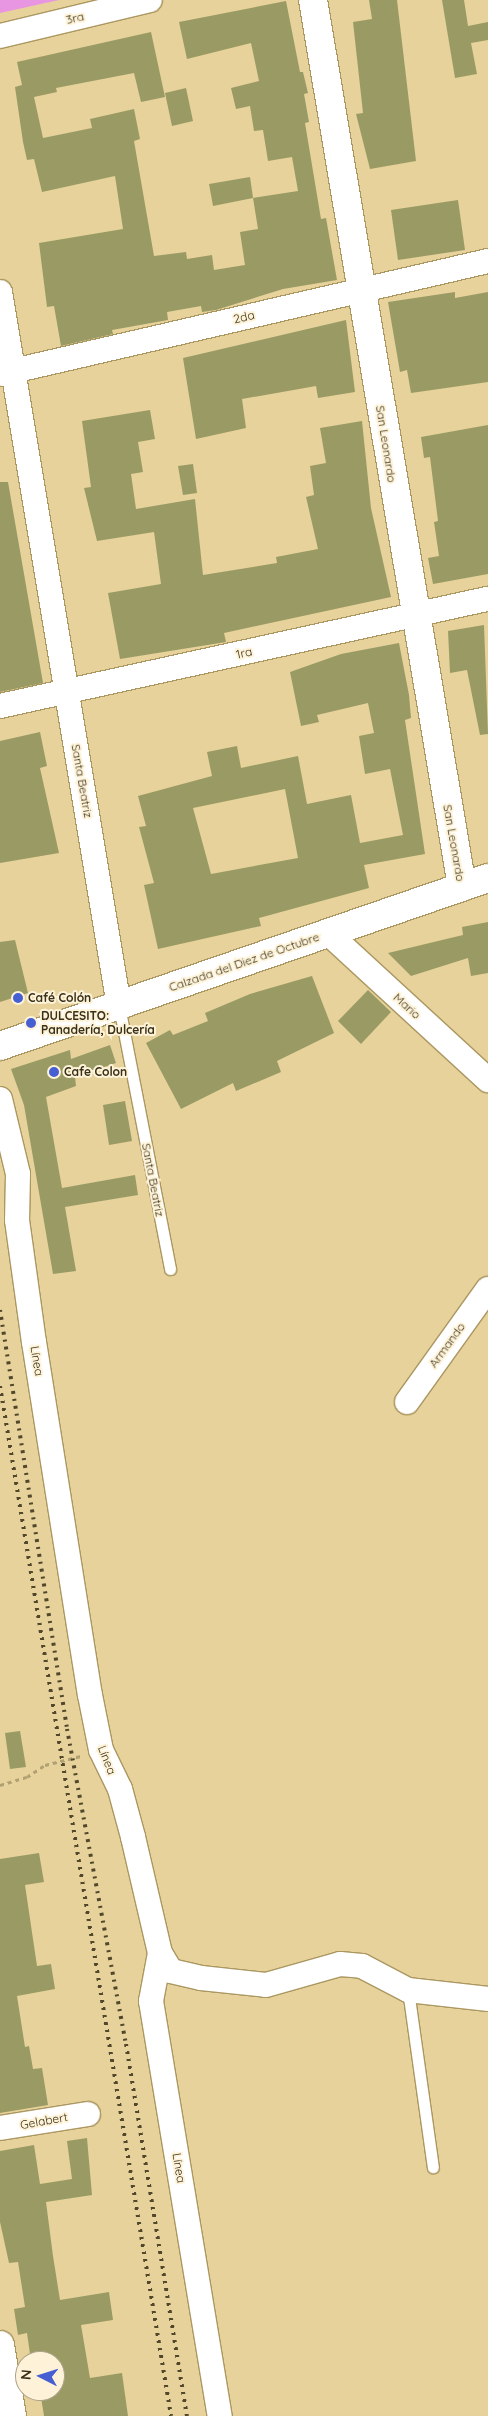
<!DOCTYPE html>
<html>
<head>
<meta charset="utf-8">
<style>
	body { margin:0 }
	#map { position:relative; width:488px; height:2416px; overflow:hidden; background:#e6d29a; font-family:Quicksand,sans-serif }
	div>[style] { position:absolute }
	.green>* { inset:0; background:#e996e2 }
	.building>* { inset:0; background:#9a9b64 }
	.path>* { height:3px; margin-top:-1.5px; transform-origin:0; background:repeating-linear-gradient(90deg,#b1a072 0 4px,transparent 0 8px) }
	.roads { filter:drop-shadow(1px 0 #ab9761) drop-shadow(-1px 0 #ab9761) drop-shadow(0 1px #ab9761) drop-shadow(0 -1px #ab9761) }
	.lane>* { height:11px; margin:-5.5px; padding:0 5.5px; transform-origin:5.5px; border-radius:5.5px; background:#fff }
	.street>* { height:24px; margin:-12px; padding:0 12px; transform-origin:12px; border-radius:12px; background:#fff }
	.secondary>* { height:28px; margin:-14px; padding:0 14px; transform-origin:14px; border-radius:14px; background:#fff }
	.primary>* { height:28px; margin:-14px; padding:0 14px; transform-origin:14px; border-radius:14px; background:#fff }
	.rail>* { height:4px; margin-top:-2px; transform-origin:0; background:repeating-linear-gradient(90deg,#51472b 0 2.5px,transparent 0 7.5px) }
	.dots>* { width:14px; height:14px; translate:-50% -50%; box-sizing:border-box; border:2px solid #fef3d8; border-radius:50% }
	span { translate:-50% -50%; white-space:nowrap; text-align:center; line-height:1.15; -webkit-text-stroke:4px #fef3d8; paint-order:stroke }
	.street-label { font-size:12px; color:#383019 }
	.poi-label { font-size:12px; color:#383019; font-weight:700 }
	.left { translate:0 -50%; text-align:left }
	.north { position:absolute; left:15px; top:2351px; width:50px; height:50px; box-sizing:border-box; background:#fef3d8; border:1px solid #afa58c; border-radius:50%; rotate:275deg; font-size:14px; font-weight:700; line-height:20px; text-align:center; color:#383019 }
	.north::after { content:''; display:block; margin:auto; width:18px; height:22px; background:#465fd3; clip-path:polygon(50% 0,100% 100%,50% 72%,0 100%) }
</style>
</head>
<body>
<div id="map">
	<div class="green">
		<div style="clip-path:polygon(0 0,59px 0,0 13px)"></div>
	</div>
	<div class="building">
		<div style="clip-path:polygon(369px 0,397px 0,416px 161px,370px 169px,356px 114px,363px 113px,353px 22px,372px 19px)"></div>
		<div style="clip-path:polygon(442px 0,464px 0,468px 26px,488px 22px,488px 40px,471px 43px,477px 74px,455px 78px)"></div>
		<div style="clip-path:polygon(286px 1px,300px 72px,303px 72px,308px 93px,304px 94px,309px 122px,305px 123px,321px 219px,326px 218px,337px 280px,283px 289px,216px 310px,202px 312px,201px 306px,167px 312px,168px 320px,112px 330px,113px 334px,61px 346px,54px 306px,47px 307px,39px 243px,123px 229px,115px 176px,42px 192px,34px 159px,27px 160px,23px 142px,15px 87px,22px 85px,17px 62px,151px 32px,165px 97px,141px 102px,134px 73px,56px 88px,57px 92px,34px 97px,43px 138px,92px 128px,90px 119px,134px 109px,140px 139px,134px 141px,154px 256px,186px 252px,187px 259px,212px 255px,214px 270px,245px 265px,240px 232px,258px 229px,253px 198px,298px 191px,292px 157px,268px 161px,263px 130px,254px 131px,250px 106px,236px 109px,231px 88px,259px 81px,251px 43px,187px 59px,179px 22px)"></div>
		<div style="clip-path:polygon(186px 88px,193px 121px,172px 126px,165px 93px)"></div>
		<div style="clip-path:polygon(250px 177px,253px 198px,213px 206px,209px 184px)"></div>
		<div style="clip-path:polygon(458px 200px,465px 250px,398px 260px,391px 210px)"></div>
		<div style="clip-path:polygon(455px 292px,455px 298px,488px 292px,488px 382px,411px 393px,407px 370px,400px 372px,388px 302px)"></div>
		<div style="clip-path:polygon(346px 320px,355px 392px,318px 398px,316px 386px,242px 399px,246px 428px,196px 439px,183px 358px)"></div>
		<div style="clip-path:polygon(150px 410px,155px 439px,138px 442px,143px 472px,131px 474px,136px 509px,195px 499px,203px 575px,277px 563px,276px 557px,318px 549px,306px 497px,314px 495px,310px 466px,326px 463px,320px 428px,362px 421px,371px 508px,391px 597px,224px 633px,226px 642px,120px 659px,108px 593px,161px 584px,154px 532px,97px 541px,84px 488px,91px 487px,82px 421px)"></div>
		<div style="clip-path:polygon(488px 425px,488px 574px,433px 584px,428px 558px,439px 556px,434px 522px,438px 521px,430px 457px,424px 458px,421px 437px)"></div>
		<div style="clip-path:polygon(193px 464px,197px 493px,183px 495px,178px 466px)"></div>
		<div style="clip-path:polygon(0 482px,8px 482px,43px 683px,0 692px)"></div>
		<div style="clip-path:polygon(484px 625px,488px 734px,480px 735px,467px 670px,450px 673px,448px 631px)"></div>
		<div style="clip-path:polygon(evenodd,399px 643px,409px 695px,411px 718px,405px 720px,425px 854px,364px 865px,369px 888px,259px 918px,261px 926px,158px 949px,144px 885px,154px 883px,139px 827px,146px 826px,138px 796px,212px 776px,207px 752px,237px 746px,241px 768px,298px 756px,307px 804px,351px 795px,360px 843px,403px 835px,390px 769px,365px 774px,359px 736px,374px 733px,368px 703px,317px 715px,319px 722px,301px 726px,290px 672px,341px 654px,399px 643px,285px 789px,298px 858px,211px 874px,193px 808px,285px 789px)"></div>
		<div style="clip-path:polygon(40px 732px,47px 766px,40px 768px,59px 853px,0 863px,0 741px)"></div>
		<div style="clip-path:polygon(488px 922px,488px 973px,471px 976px,468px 958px,411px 976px,388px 953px,463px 935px,462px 927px)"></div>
		<div style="clip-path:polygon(15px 940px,28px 993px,0 1002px,0 942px)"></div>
		<div style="clip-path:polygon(312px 976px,334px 1033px,277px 1061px,281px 1072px,236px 1091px,233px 1083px,181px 1109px,146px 1043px,170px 1030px,173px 1035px,208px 1021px,205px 1013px,250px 994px)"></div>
		<div style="clip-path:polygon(368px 990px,391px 1012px,361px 1044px,338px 1021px)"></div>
		<div style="clip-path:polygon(110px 1045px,116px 1063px,75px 1077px,76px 1086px,46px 1097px,62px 1188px,135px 1175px,138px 1195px,65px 1207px,76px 1271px,53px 1274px,24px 1105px,11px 1069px,70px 1050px,71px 1059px)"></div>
		<div style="clip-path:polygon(125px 1101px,132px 1141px,109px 1145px,103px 1105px)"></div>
		<div style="clip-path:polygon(20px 1731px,26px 1767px,10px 1769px,5px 1733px)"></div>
		<div style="clip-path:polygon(39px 1853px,44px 1882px,25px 1885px,37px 1966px,51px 1964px,55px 1989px,17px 1996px,25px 2047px,29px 2046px,33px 2069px,42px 2068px,48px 2105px,0 2113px,0 1859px)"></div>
		<div style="clip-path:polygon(87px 2138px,92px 2195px,46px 2202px,53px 2256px,60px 2300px,109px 2292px,113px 2320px,81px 2325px,90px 2378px,122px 2373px,128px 2416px,44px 2416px,40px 2391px,55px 2391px,55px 2361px,31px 2361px,27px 2333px,18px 2335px,14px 2309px,25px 2307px,18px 2262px,9px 2263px,0 2222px,0 2151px,34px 2145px,40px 2184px,72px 2179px,67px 2141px)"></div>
	</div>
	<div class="path">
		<div style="left:0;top:1785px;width:28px;rotate:-17deg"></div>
		<div style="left:27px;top:1777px;width:22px;rotate:-34deg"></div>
		<div style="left:45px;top:1765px;width:38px;rotate:-14deg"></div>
	</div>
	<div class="roads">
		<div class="lane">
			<div style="left:119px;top:1006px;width:268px;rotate:79deg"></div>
			<div style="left:408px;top:1990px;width:179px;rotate:82deg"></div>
		</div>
		<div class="street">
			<div style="left:0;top:36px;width:154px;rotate:-13.5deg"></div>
			<div style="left:0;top:292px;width:724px;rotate:80.54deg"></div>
			<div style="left:0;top:374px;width:501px;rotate:-13.04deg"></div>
			<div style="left:0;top:706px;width:500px;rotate:-12.4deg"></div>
			<div style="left:327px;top:932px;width:219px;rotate:42.6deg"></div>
			<div style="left:0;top:1099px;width:77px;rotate:76.5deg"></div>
			<div style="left:18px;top:1174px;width:46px;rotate:91.2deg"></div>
			<div style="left:17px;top:1220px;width:123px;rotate:82.1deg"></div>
			<div style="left:34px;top:1342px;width:357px;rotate:81deg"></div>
			<div style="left:90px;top:1695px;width:56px;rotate:78.7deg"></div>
			<div style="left:101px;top:1750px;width:43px;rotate:64deg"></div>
			<div style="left:120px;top:1789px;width:50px;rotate:74.8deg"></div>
			<div style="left:133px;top:1837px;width:119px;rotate:76.9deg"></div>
			<div style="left:160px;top:1953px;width:49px;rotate:100.6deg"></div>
			<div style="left:151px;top:2001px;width:421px;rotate:80.6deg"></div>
			<div style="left:407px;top:1402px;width:139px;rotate:-54.4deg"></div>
			<div style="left:160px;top:1953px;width:21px;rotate:59deg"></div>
			<div style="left:171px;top:1971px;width:31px;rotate:13deg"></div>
			<div style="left:201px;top:1978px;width:65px;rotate:6.1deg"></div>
			<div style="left:266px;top:1985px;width:77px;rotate:-15.8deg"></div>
			<div style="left:340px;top:1964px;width:22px;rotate:5deg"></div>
			<div style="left:362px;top:1966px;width:52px;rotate:27.6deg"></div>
			<div style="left:408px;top:1990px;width:81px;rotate:6.4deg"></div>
			<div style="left:0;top:2128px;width:89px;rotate:-9deg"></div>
		</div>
		<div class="secondary">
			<div style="left:313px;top:0;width:899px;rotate:80.46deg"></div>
			<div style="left:0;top:2345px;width:72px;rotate:80.4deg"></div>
		</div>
		<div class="primary">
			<div style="left:0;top:1046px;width:516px;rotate:-19deg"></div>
		</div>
	</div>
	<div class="rail">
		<div style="left:0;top:1310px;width:424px;rotate:80.9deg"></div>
		<div style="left:67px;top:1729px;width:320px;rotate:79.4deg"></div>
		<div style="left:126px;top:2044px;width:377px;rotate:80.7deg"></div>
		<div style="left:0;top:1386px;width:1044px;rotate:80.57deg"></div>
	</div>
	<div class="dots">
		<div style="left:18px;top:998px;background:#465fd3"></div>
		<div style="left:31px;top:1023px;background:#465fd3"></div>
		<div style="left:54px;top:1072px;background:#465fd3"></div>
	</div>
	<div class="street-label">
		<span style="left:75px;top:18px;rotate:-13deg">3ra</span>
		<span style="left:244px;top:317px;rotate:-13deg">2da</span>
		<span style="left:386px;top:444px;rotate:81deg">San Leonardo</span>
		<span style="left:244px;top:653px;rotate:-12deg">1ra</span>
		<span style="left:82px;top:781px;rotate:80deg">Santa Beatriz</span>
		<span style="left:454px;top:843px;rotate:80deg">San Leonardo</span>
		<span style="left:244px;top:962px;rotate:-19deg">Calzada del Diez de Octubre</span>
		<span style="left:407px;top:1006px;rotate:42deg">Mario</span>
		<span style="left:153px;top:1180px;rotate:79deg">Santa Beatriz</span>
		<span style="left:447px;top:1345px;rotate:-54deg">Armando</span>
		<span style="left:37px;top:1361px;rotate:81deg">Línea</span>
		<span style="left:107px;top:1760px;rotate:69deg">Línea</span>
		<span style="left:44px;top:2121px;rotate:-10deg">Gelabert</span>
		<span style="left:179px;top:2168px;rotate:81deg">Línea</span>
	</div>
	<div class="poi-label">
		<span class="left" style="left:28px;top:998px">Café Colón</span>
		<span class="left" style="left:41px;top:1023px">DULCESITO:<br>Panadería, Dulcería</span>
		<span class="left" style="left:64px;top:1072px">Cafe Colon</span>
	</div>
	<div class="north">N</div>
</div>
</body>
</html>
